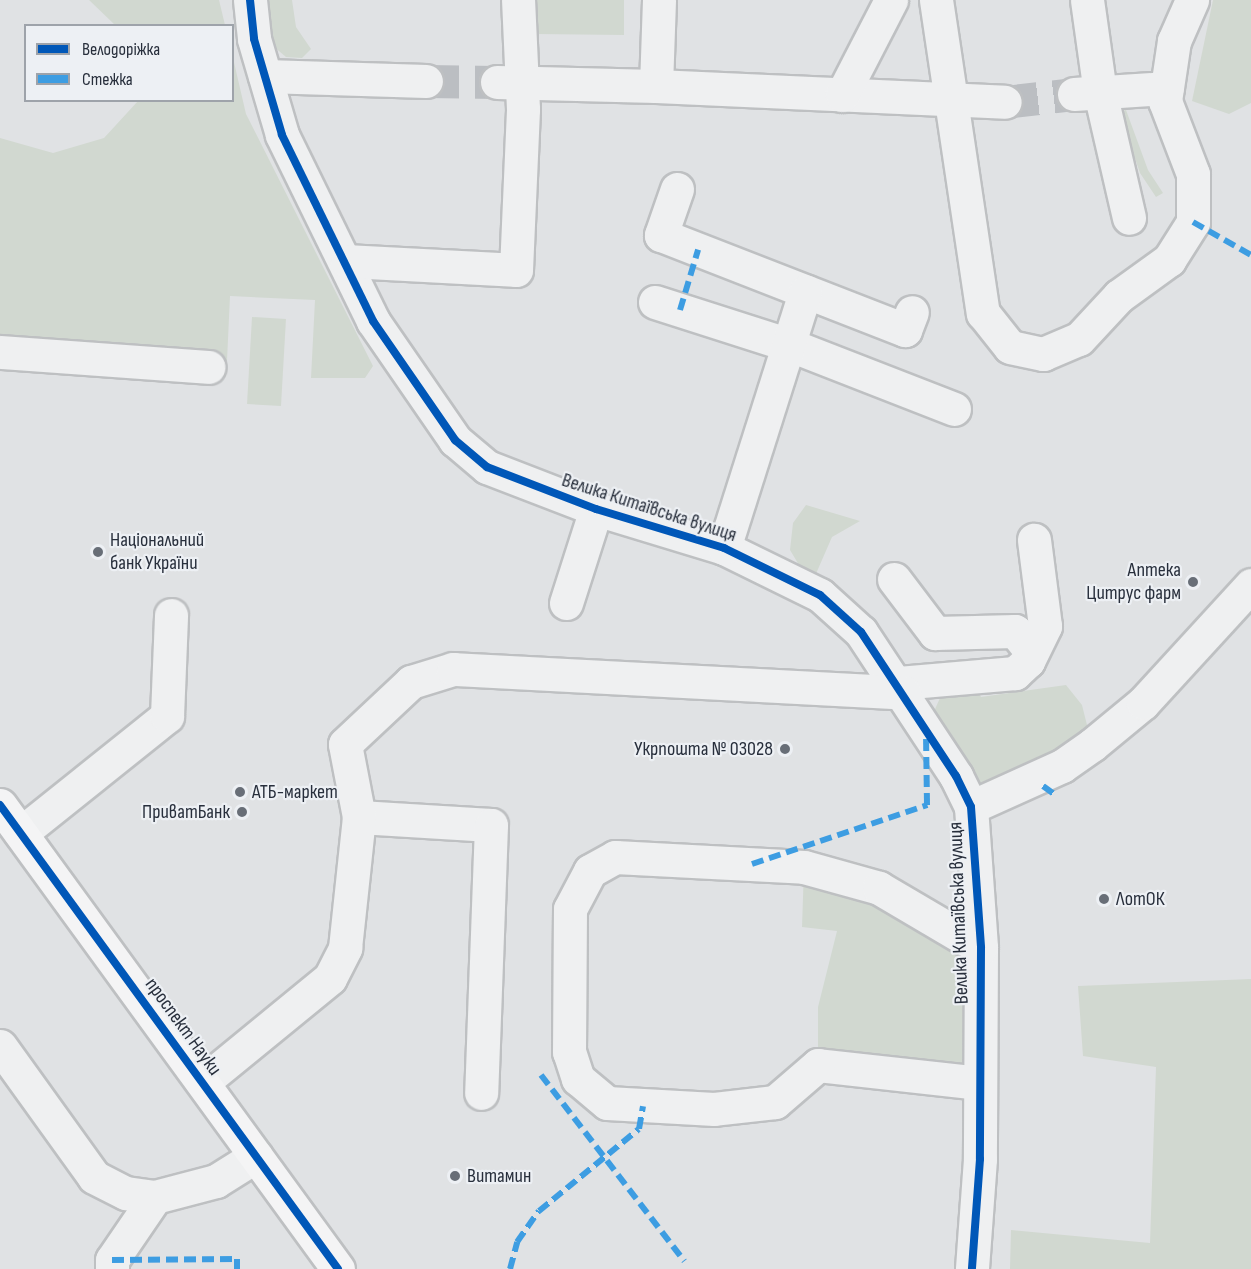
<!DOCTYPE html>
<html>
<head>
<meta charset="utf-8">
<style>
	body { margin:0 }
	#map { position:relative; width:1251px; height:1269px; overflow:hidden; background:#e0e2e4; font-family:"Sofia Sans Condensed",sans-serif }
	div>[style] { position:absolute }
	.green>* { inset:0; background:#d1d8d0 }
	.minor-tunnel>* { height:33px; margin-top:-16.5px; transform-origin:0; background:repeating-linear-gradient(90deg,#bbbec2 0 33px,transparent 0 49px) }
	.roads { filter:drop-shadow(2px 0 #bec0c2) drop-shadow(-2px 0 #bec0c2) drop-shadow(0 2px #bec0c2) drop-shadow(0 -2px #bec0c2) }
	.minor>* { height:33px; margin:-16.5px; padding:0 16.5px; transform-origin:16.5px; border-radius:16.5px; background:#eff0f1 }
	.major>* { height:33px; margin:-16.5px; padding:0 16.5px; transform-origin:16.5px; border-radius:16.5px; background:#f4f4f5 }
	.quiet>* { height:6px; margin-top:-3px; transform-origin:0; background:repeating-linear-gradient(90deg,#3d9de2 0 12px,transparent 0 18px) }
	.cycleway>* { height:8px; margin:-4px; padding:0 4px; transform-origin:4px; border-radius:4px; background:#0057b8 }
	.dots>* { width:16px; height:16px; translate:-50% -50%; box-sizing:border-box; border:3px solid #edf0f4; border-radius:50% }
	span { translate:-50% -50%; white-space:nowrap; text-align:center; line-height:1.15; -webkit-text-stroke:4.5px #edf0f4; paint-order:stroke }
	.street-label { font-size:20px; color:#282f3c }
	.poi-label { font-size:20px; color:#282f3c }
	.left { translate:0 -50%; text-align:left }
	.right { translate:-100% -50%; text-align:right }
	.legend { position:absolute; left:24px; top:24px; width:210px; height:78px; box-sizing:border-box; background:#edf0f4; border:2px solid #9ea3aa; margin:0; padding:8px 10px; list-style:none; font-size:18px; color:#282f3c }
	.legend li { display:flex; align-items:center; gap:12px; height:30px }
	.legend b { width:30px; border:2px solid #9ea3aa }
</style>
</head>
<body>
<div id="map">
	<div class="green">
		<div style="clip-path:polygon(89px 0,219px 0,225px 25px,115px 25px)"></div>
		<div style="clip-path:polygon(260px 0,292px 0,296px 27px,311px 49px,302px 58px,286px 57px,266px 40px)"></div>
		<div style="clip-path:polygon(536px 0,624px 0,624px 35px,535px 34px)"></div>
		<div style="clip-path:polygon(1213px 0,1251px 0,1251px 103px,1229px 114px,1192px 101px)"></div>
		<div style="clip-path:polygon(233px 58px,246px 114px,373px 366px,365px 378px,311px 378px,315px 300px,230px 296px,227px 361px,0 343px,0 138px,53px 153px,104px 138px,138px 101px,232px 100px)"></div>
		<div style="clip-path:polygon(1126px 110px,1148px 170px,1163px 193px,1156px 197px,1140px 173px,1119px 112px)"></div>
		<div style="clip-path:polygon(252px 317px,286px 319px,281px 406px,247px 404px)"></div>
		<div style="clip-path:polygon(806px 505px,860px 521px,832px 537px,815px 576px,802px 570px,790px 550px,793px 523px)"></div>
		<div style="clip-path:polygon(974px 685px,981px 697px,1066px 685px,1082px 705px,1091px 741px,973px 806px,926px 729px,945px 687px)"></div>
		<div style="clip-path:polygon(804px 867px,981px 948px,980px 1083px,818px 1065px,818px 1007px,837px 931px,802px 927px)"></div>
		<div style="clip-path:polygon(1251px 979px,1251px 1269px,1010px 1269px,1011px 1230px,1150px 1243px,1156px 1067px,1083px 1056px,1078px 986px)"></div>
	</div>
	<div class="minor-tunnel">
		<div style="left:426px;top:81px;width:71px;rotate:0.8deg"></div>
		<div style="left:1005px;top:102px;width:69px;rotate:-6.6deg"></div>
	</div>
	<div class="roads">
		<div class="minor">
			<div style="left:250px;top:0;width:39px;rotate:84deg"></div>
			<div style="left:254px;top:39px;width:100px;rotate:73.7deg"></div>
			<div style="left:282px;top:135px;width:207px;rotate:63.9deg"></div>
			<div style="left:373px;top:321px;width:145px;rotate:55.4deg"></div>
			<div style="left:455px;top:440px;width:42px;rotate:40.2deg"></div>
			<div style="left:487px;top:467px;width:117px;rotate:21.1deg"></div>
			<div style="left:596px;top:509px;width:134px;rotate:16.9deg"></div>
			<div style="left:724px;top:548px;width:107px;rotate:26.1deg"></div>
			<div style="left:820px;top:595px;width:55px;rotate:42.1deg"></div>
			<div style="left:861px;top:632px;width:173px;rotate:56.6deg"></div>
			<div style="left:956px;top:776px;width:34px;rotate:64deg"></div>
			<div style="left:971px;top:807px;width:141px;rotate:85.9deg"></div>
			<div style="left:981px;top:948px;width:211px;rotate:90.3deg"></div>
			<div style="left:980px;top:1159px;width:110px;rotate:94.2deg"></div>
			<div style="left:936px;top:0;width:317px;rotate:81.5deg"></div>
			<div style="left:983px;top:313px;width:43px;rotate:51.5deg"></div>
			<div style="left:1010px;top:347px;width:34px;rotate:12deg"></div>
			<div style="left:1043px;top:354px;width:39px;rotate:-23deg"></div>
			<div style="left:1079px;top:339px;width:59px;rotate:-47.1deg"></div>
			<div style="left:1119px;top:296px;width:62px;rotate:-35.8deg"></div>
			<div style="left:1169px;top:260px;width:45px;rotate:-57.7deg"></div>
			<div style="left:1193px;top:222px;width:48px;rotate:-90deg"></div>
			<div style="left:1193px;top:174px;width:78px;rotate:-111deg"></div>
			<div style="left:1165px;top:101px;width:61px;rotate:-81.5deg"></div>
			<div style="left:1174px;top:41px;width:45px;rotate:-66.3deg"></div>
			<div style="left:1087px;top:0;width:93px;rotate:82deg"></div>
			<div style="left:1100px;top:92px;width:129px;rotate:77deg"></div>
			<div style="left:265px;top:76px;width:161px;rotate:1.8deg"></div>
			<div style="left:497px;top:82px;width:159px;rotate:1.4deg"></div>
			<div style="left:656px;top:86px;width:86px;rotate:-88deg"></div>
			<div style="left:656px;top:86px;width:349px;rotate:2.6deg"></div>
			<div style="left:1074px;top:94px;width:93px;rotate:-3.7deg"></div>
			<div style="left:842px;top:95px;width:107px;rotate:-62.7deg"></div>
			<div style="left:677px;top:189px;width:49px;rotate:109.2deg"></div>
			<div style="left:661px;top:235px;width:262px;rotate:21.3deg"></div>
			<div style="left:905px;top:330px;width:19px;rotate:-69deg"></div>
			<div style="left:347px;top:261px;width:169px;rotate:3deg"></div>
			<div style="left:516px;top:270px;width:161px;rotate:-87.5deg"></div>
			<div style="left:523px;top:109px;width:109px;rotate:-92.6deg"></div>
			<div style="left:655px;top:302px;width:142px;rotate:17.7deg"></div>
			<div style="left:790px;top:345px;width:176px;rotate:21.3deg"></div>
			<div style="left:0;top:352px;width:209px;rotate:4.1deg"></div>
			<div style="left:724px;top:548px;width:269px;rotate:-72.4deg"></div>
			<div style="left:894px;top:579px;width:68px;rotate:52.8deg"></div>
			<div style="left:935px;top:633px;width:80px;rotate:-1.4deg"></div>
			<div style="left:1015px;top:631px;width:23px;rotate:52deg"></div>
			<div style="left:1029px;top:649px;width:12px;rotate:95deg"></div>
			<div style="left:1028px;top:661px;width:18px;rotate:137deg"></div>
			<div style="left:1015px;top:673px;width:117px;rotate:175.1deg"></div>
			<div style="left:566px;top:603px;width:99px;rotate:-72.3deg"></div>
			<div style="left:1028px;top:661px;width:39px;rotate:-64deg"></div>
			<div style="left:1045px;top:626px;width:87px;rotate:-97.3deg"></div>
			<div style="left:971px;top:807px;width:100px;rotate:-24.3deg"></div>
			<div style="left:1062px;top:766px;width:37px;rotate:-35deg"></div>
			<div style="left:1092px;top:745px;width:66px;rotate:-39.5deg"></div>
			<div style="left:1143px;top:703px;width:160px;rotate:-47.5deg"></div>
			<div style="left:359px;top:817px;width:132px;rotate:3.5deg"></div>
			<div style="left:491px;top:825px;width:268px;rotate:92.1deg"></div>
			<div style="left:21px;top:833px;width:187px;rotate:-38.7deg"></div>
			<div style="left:167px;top:716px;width:101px;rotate:-87.7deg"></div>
			<div style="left:0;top:1046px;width:161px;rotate:54.3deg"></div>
			<div style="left:94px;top:1177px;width:36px;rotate:27deg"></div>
			<div style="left:126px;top:1193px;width:29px;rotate:8deg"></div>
			<div style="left:155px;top:1197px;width:63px;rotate:-14.7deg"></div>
			<div style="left:216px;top:1181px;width:47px;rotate:-32deg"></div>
			<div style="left:203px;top:1082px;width:164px;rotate:-39.3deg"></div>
			<div style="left:330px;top:978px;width:34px;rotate:-63deg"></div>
			<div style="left:345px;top:948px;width:132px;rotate:-83.9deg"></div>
			<div style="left:359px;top:817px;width:74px;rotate:-100.9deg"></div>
			<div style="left:345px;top:744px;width:91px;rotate:-43.2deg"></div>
			<div style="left:411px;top:682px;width:44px;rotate:-17.2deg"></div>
			<div style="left:453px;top:669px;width:452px;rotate:3deg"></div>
			<div style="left:980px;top:1083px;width:163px;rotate:-173.7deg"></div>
			<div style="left:818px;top:1065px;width:57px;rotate:139.3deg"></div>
			<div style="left:775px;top:1102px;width:61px;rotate:173.5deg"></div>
			<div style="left:714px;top:1109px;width:107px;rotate:-176.8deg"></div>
			<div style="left:607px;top:1103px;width:38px;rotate:-140deg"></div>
			<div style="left:578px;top:1079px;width:28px;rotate:-108deg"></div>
			<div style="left:569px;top:1052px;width:143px;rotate:-89.6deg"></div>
			<div style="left:570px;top:909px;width:43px;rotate:-62.2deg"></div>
			<div style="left:590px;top:871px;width:29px;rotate:-29deg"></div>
			<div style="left:615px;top:857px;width:189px;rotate:3deg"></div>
			<div style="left:804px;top:867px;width:78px;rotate:15.6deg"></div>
			<div style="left:879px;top:888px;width:118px;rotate:30.5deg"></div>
			<div style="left:112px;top:1269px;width:9px;rotate:-90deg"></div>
			<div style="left:112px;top:1260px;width:76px;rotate:-55.7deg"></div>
		</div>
		<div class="major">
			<div style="left:0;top:805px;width:574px;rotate:53.93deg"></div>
		</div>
	</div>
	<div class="quiet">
		<div style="left:1193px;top:222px;width:67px;rotate:29.6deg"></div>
		<div style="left:680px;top:310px;width:63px;rotate:-73.3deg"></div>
		<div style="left:1043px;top:786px;width:17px;rotate:36deg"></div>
		<div style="left:752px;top:864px;width:185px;rotate:-18.6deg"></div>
		<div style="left:927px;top:805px;width:71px;rotate:-90.8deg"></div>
		<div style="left:541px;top:1075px;width:235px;rotate:52.4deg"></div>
		<div style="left:112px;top:1260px;width:125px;rotate:-0.5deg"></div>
		<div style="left:237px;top:1259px;width:10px;rotate:90deg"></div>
		<div style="left:510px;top:1269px;width:28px;rotate:-75deg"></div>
		<div style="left:517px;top:1242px;width:38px;rotate:-55deg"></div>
		<div style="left:539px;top:1211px;width:129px;rotate:-39.4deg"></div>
		<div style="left:639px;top:1129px;width:23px;rotate:-80deg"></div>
	</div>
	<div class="cycleway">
		<div style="left:250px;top:0;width:39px;rotate:84deg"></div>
		<div style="left:254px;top:39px;width:100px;rotate:73.7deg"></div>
		<div style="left:282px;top:135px;width:207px;rotate:63.9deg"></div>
		<div style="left:373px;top:321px;width:145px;rotate:55.4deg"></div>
		<div style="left:455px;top:440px;width:42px;rotate:40.2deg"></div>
		<div style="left:487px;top:467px;width:117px;rotate:21.1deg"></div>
		<div style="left:596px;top:509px;width:134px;rotate:16.9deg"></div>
		<div style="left:724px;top:548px;width:107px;rotate:26.1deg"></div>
		<div style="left:820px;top:595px;width:55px;rotate:42.1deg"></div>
		<div style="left:861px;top:632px;width:173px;rotate:56.6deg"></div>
		<div style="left:956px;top:776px;width:34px;rotate:64deg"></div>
		<div style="left:971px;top:807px;width:141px;rotate:85.9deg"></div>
		<div style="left:981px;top:948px;width:211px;rotate:90.3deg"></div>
		<div style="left:980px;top:1159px;width:110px;rotate:94.2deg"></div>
		<div style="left:0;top:805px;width:574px;rotate:53.93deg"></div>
	</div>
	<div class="dots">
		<div style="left:98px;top:552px;background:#686e77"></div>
		<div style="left:1193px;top:582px;background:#686e77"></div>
		<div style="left:785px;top:749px;background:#686e77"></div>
		<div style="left:240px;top:792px;background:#686e77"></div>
		<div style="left:242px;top:812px;background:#686e77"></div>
		<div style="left:1104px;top:899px;background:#686e77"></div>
		<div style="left:455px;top:1176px;background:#686e77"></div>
	</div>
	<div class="street-label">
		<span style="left:649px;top:508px;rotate:18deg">Велика Китаївська вулиця</span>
		<span style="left:959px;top:913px;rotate:-92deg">Велика Китаївська вулиця</span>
		<span style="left:183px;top:1027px;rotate:54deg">проспект Науки</span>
	</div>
	<div class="poi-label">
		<span class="left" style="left:110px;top:552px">Національний<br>банк України</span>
		<span class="right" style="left:1181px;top:582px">Аптека<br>Цитрус фарм</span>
		<span class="right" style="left:773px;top:749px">Укрпошта № 03028</span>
		<span class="left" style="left:252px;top:792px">АТБ-маркет</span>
		<span class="right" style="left:230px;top:812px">ПриватБанк</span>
		<span class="left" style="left:1116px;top:899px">ЛотОК</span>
		<span class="left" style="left:467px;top:1176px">Витамин</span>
	</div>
	<ul class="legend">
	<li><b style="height:8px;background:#0057b8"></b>Велодоріжка</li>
	<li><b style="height:8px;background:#3d9de2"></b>Стежка</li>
	</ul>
</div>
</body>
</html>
